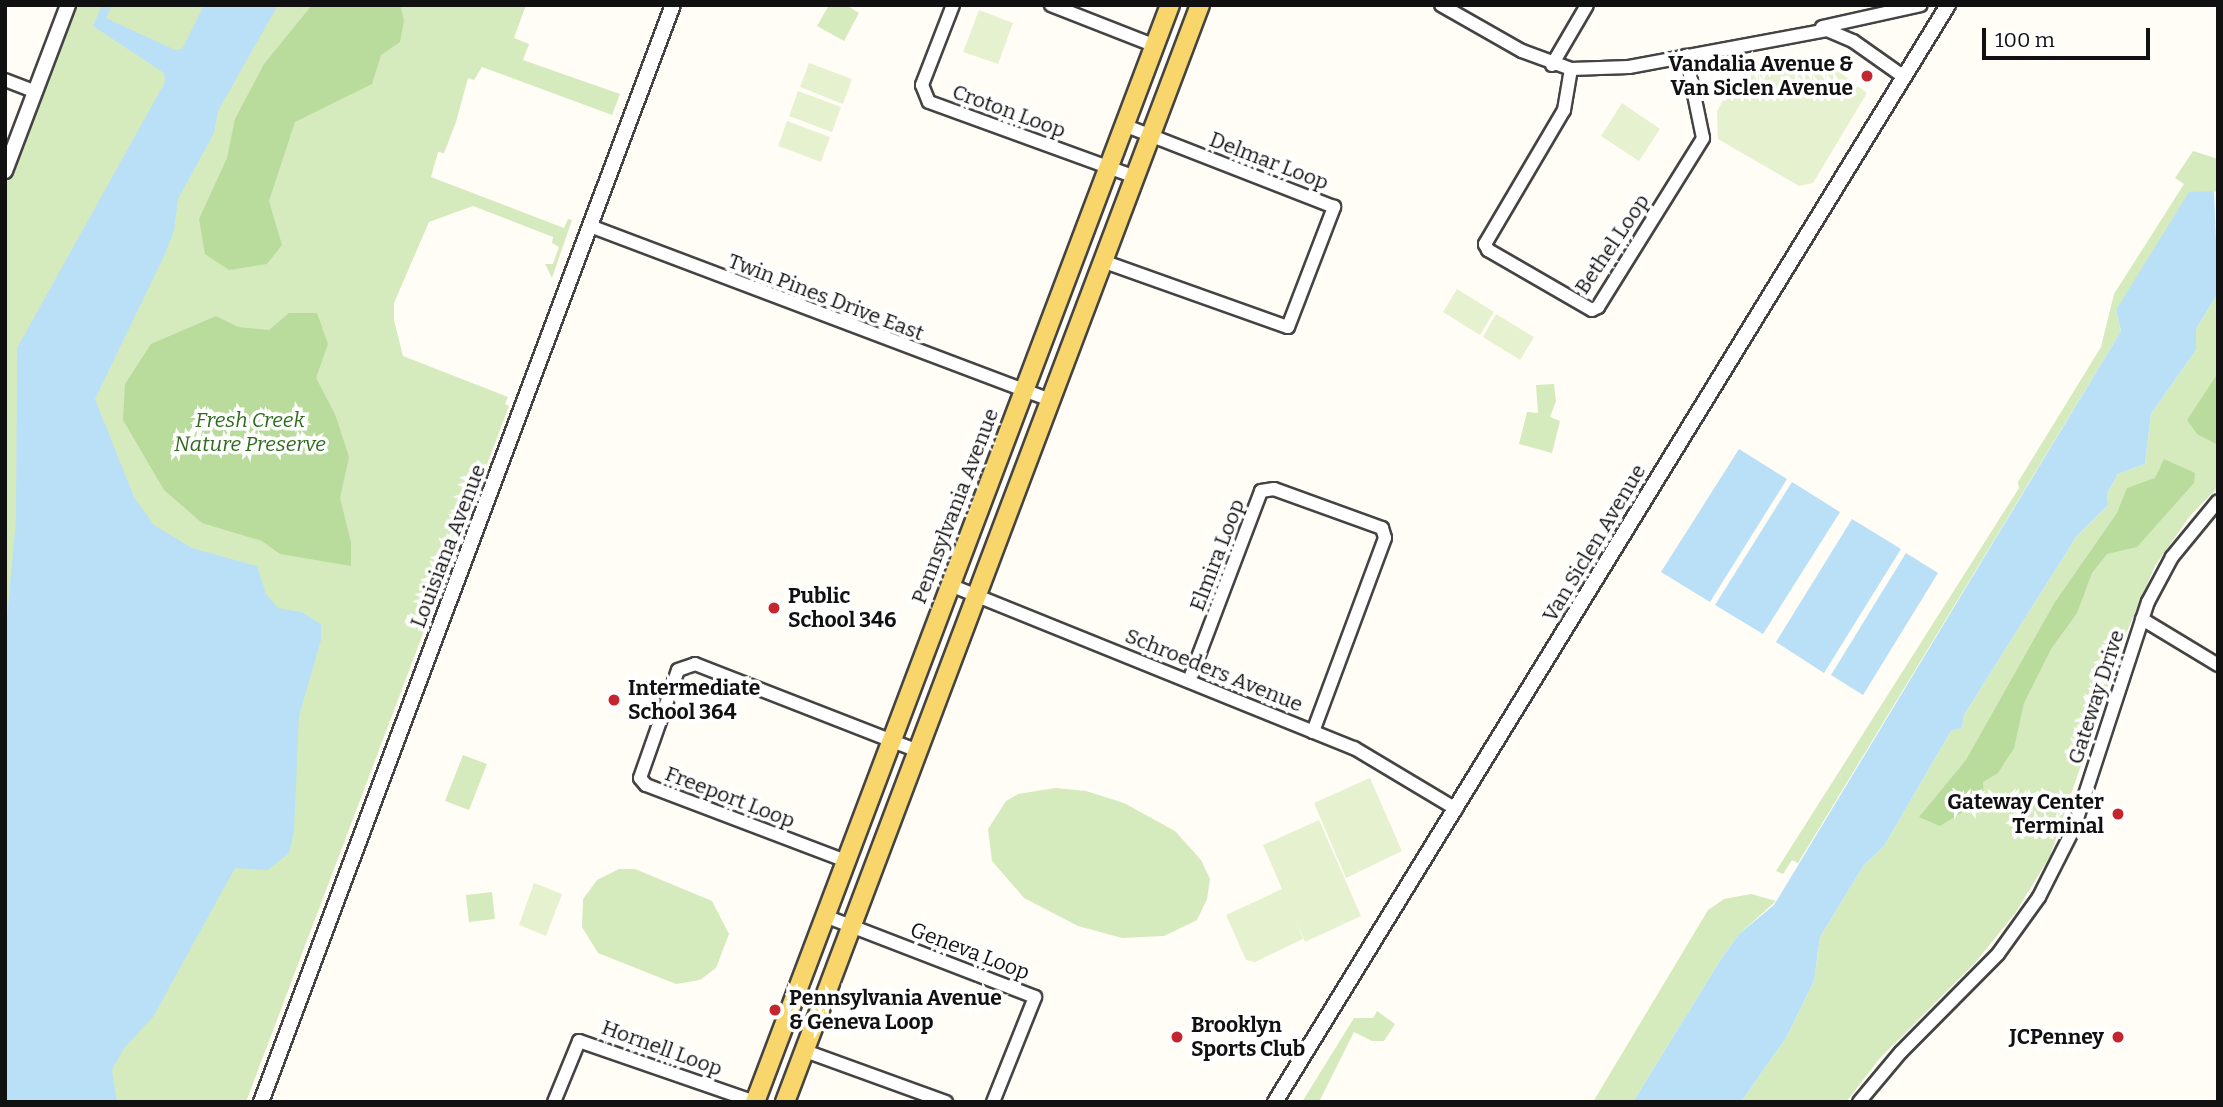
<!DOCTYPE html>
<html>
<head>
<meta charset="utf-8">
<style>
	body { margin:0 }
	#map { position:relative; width:2223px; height:1107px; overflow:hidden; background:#fffdf5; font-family:Bitter,serif }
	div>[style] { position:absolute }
	.green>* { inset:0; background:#d5ebbd }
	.forest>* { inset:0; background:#b9dc9c }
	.pitch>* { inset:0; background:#e6f2cf }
	.water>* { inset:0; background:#b9e0f7 }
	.roads { filter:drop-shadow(2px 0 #444) drop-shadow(-2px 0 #444) drop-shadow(0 2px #444) drop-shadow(0 -2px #444) }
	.minor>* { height:12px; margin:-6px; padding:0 6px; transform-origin:6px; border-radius:6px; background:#fff }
	.tertiary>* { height:14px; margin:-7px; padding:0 7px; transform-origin:7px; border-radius:7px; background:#fff }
	.primary>* { height:18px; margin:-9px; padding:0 9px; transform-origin:9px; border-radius:9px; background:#f9d66b }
	.dots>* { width:19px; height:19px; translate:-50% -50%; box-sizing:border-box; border:4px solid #fff; border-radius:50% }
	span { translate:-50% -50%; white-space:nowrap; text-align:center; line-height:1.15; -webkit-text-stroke:7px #fff; paint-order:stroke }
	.poi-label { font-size:21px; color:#111; font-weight:700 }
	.right { translate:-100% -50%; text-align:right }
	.left { translate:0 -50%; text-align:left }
	.street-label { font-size:21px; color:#111 }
	.park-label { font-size:21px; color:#2f6b1f; font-style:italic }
	.frame { position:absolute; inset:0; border:7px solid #111; pointer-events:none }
	.scale { position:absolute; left:1982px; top:28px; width:168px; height:32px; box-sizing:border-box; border:4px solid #111; border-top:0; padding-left:9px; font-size:21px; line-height:24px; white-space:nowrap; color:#111; -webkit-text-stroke:5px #fff; paint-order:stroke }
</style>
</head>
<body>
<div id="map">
	<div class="green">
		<div style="clip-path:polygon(69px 5px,216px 5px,26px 524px,5px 641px,5px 176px)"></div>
		<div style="clip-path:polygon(270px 5px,526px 5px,514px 38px,529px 44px,523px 60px,620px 94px,612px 115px,482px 67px,474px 80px,468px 78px,456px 122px,444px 153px,438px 152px,431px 177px,564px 228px,568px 219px,572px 220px,552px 278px,545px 264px,553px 264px,559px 247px,552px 243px,553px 237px,473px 206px,429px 222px,394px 303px,394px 320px,403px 356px,508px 397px,505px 404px,509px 406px,246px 1102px,99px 1102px,175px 556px,129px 500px,91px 399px,171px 194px)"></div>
		<div style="clip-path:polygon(829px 5px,846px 5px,859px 13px,844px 41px,817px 26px)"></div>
		<div style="clip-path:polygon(2193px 151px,2218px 159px,2218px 193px,2214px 191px,2116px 310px,2121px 331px,1798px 863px,1792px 860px,1783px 874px,1776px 871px,2019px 488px,2018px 482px,2101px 347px,2114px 294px,2184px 184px,2175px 178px)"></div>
		<div style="clip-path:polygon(2218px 293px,2218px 487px,2189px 517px,2155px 566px,2125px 636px,2050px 856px,2016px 912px,1974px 964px,1880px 1058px,1846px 1102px,1741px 1102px,1786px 1038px,1814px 981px,1820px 937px,1864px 865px,1884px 846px,1951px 731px,1962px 728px,1964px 715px,2076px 537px,2108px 505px,2107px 494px,2118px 474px,2145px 464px,2151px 414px,2196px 350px,2196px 329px)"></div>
		<div style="clip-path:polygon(1554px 384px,1556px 401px,1550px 417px,1560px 421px,1552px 453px,1519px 444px,1527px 412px,1538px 413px,1536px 385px)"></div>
		<div style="clip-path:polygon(463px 755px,487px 764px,469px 810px,445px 801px)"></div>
		<div style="clip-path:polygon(1055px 788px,1086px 791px,1124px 803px,1175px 831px,1201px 860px,1210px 879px,1207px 899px,1197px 920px,1164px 936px,1122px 938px,1078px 926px,1024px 898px,992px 861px,988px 829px,1006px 801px,1018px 794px)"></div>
		<div style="clip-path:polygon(619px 869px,635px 869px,712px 901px,729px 934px,716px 968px,700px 980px,676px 984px,598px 953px,582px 927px,583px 899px,597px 880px)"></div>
		<div style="clip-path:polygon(492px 892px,495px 919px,469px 922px,466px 895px)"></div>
		<div style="clip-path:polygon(1751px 894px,1776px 901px,1739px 934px,1721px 959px,1633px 1102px,1593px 1102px,1708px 910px,1724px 899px)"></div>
		<div style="clip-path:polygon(1377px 1011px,1395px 1024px,1384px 1041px,1372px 1041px,1354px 1032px,1319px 1102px,1302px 1102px,1354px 1018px,1373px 1018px)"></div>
	</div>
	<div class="forest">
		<div style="clip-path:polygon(312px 5px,400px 5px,404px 20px,400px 42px,381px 55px,372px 84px,295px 122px,269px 201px,282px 245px,267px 264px,229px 270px,205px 254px,199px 219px,227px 158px,235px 119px,264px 64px)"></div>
		<div style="clip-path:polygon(289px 313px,317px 313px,328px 344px,316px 378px,335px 414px,349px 457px,340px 498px,351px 542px,351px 566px,280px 554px,262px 541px,202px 523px,164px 490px,123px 420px,125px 384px,151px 344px,216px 316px,238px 327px,269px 330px)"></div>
		<div style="clip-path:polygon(2218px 373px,2218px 445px,2197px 434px,2187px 420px)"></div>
		<div style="clip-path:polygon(2164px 459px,2195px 473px,2194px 483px,2137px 547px,2107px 554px,2092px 573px,2077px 613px,2051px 649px,2024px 703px,2014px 748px,1998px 773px,1983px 782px,1984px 799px,1940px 826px,1919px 817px,1966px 760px,2055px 602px,2117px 513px,2127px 488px,2155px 478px)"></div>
	</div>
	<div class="pitch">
		<div style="clip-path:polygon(979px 10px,1013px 23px,998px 64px,963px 52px)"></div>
		<div style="clip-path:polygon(1787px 61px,1834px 68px,1867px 93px,1813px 183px,1799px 186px,1718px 139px,1717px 112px,1726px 94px,1752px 74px)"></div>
		<div style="clip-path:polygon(809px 63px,852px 79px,843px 104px,800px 87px)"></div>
		<div style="clip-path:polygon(798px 91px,841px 107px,832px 132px,789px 116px)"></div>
		<div style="clip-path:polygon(1622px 103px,1660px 129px,1639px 161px,1601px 136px)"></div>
		<div style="clip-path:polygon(787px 121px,830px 137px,821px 162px,778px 146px)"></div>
		<div style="clip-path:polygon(1457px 289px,1494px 312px,1480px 335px,1443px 312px)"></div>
		<div style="clip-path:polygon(1496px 314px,1534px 337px,1520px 360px,1483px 337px)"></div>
		<div style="clip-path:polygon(1370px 778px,1402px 851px,1346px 878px,1314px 803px)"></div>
		<div style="clip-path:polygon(1319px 820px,1361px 916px,1305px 942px,1294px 917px,1303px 939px,1255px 962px,1246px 960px,1226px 915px,1282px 889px,1263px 845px)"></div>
		<div style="clip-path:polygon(534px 883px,562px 894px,546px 936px,519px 925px)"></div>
	</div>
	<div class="water">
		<div style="clip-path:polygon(102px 5px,112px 5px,106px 18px,175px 50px,182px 49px,204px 5px,278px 5px,218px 111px,214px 133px,178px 199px,174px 231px,164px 256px,95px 399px,134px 497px,154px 525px,192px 548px,257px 566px,266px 594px,278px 608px,301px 612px,321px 624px,321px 640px,299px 716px,294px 831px,289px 853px,268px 870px,235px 868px,153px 1017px,124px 1048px,112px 1070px,117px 1102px,5px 1102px,5px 641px,16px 520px,17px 348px,165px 82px,164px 73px,93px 26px)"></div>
		<div style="clip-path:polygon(2214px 191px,2218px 293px,2196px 329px,2196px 350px,2151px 414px,2145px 464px,2118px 474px,2107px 494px,2108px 505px,2076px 537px,1964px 715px,1962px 728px,1951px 731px,1884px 846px,1864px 865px,1820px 937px,1814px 981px,1786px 1038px,1741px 1102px,1633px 1102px,1721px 959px,1739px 934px,1774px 905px,2121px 331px,2116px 310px,2189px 192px)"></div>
		<div style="clip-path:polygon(1739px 449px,1787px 479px,1710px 602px,1661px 572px)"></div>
		<div style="clip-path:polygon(1792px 482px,1840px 512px,1763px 634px,1715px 605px)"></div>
		<div style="clip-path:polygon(1852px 519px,1901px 549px,1824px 673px,1776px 642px)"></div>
		<div style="clip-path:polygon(1906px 553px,1938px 573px,1863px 695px,1831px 675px)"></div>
	</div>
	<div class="roads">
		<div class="minor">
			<div style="left:953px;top:5px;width:86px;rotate:111.2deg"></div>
			<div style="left:922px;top:85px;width:18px;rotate:68deg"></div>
			<div style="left:929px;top:102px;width:219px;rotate:20deg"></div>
			<div style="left:1051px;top:5px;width:110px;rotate:21.4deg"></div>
			<div style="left:1441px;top:5px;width:93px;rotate:29.6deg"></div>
			<div style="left:1522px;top:51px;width:52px;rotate:20.2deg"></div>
			<div style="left:1571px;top:69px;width:58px;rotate:-2deg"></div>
			<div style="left:1629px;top:67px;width:201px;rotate:-10.6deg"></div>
			<div style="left:1827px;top:30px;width:28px;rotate:23deg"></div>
			<div style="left:1853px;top:41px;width:62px;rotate:35.2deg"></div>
			<div style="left:1822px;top:27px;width:101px;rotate:-12.5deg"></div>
			<div style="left:1552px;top:65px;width:69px;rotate:-59.7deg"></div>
			<div style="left:1571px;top:69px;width:42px;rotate:99.7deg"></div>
			<div style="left:1564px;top:110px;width:156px;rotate:120.5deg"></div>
			<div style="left:1485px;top:244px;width:7px;rotate:63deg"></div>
			<div style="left:1488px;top:250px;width:120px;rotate:30deg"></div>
			<div style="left:1592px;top:310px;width:7px;rotate:-27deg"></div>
			<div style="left:1598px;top:307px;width:199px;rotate:-58.1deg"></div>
			<div style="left:1703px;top:138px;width:84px;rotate:-101.7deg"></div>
			<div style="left:5px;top:80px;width:33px;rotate:21deg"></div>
			<div style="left:590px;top:226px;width:492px;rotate:20.7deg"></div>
			<div style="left:1105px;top:262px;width:194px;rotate:19.6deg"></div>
			<div style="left:1288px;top:327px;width:129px;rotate:-69deg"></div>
			<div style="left:1334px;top:207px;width:225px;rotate:-158.7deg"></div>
			<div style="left:950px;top:585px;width:436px;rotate:22deg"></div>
			<div style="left:1354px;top:748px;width:119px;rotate:30.9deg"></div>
			<div style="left:2142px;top:619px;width:89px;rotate:31.2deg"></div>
			<div style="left:1189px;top:681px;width:203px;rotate:-69.2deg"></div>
			<div style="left:1261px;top:491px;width:13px;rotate:-9deg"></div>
			<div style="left:1274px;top:489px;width:115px;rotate:19.9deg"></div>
			<div style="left:1382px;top:528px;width:10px;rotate:73deg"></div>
			<div style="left:1385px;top:538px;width:207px;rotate:110.4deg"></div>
			<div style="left:846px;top:861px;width:214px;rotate:-159.2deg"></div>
			<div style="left:646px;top:785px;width:9px;rotate:-131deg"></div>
			<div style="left:640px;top:778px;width:114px;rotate:-70.6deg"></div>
			<div style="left:678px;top:670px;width:18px;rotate:-19deg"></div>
			<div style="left:695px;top:664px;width:239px;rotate:21.3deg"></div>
			<div style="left:825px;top:916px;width:225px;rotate:21.1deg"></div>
			<div style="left:1035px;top:997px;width:113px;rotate:111.8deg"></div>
			<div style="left:805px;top:1051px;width:150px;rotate:19.9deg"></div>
			<div style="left:554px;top:1102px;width:66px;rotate:-67.7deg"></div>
			<div style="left:579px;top:1041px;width:186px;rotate:19.1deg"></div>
			<div style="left:1859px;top:1102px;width:65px;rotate:-50deg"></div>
			<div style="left:1901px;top:1052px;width:138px;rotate:-45.3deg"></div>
			<div style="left:1998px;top:954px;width:70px;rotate:-54.3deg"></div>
			<div style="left:2039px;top:897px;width:77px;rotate:-63.1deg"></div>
			<div style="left:2074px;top:828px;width:238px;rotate:-71.9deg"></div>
			<div style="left:2148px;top:602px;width:51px;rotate:-61.9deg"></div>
			<div style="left:2172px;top:557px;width:72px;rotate:-50.6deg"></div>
		</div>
		<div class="tertiary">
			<div style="left:5px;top:171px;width:178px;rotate:-69.2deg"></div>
			<div style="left:261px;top:1102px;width:1172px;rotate:-69.42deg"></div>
			<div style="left:1275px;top:1102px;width:1287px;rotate:-58.47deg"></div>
		</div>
		<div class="primary">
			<div style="left:755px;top:1102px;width:1173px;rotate:-69.28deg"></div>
			<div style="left:785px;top:1102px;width:1173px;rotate:-69.28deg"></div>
		</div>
	</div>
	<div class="dots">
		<div style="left:1867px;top:76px;background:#c4262e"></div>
		<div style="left:774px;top:608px;background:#c4262e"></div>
		<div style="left:614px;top:700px;background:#c4262e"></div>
		<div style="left:2118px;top:814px;background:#c4262e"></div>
		<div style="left:775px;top:1010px;background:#c4262e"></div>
		<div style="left:1177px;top:1037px;background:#c4262e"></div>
		<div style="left:2118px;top:1037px;background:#c4262e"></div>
	</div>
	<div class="poi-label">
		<span class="right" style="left:1853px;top:76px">Vandalia Avenue &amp;<br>Van Siclen Avenue</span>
		<span class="left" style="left:788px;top:608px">Public<br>School 346</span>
		<span class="left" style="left:628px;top:700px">Intermediate<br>School 364</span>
		<span class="right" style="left:2104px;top:814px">Gateway Center<br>Terminal</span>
		<span class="left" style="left:789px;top:1010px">Pennsylvania Avenue<br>&amp; Geneva Loop</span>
		<span class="left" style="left:1191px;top:1037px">Brooklyn<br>Sports Club</span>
		<span class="right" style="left:2104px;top:1037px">JCPenney</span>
	</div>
	<div class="street-label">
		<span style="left:1009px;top:111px;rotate:20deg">Croton Loop</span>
		<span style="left:1269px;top:161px;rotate:21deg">Delmar Loop</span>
		<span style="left:1612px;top:244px;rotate:-56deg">Bethel Loop</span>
		<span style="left:826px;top:297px;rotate:21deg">Twin Pines Drive East</span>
		<span style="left:955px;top:506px;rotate:-69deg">Pennsylvania Avenue</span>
		<span style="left:1594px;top:543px;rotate:-59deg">Van Siclen Avenue</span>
		<span style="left:448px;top:546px;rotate:-69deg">Louisiana Avenue</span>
		<span style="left:1217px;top:555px;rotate:-69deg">Elmira Loop</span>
		<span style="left:1214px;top:670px;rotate:22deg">Schroeders Avenue</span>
		<span style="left:2096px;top:697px;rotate:-72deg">Gateway Drive</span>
		<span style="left:730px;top:797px;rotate:21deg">Freeport Loop</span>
		<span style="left:970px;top:951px;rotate:21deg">Geneva Loop</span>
		<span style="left:662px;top:1048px;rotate:20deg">Hornell Loop</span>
	</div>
	<div class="park-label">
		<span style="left:250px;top:432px">Fresh Creek<br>Nature Preserve</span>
	</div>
	<div class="frame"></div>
	<div class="scale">100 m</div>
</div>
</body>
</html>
